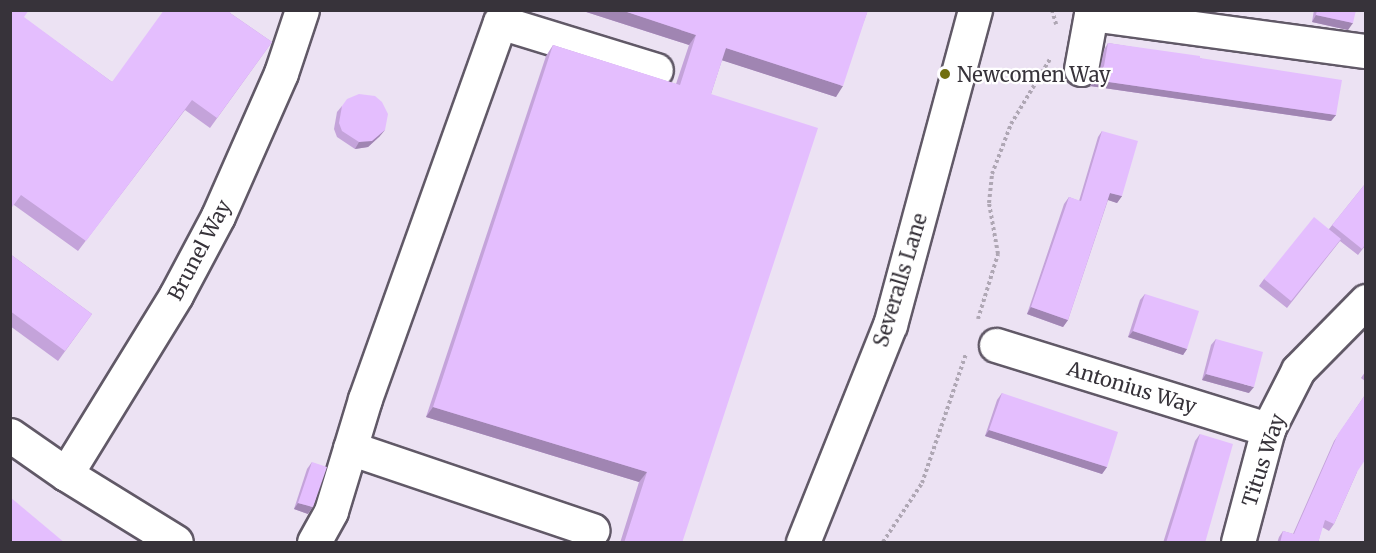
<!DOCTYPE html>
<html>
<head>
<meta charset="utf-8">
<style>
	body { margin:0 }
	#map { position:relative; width:1376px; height:553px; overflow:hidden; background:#ece2f3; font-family:Merriweather,serif }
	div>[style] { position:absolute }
	.path>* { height:4px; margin-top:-2px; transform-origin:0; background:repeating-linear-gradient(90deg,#afa7b4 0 3px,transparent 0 6px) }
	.roads { filter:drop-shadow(2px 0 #615967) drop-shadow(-2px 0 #615967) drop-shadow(0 2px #615967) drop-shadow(0 -2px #615967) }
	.minor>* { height:33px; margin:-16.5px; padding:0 16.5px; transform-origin:16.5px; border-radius:16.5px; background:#fff }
	.wall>* { inset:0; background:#c4a3da }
	.shaded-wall>* { inset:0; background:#a085b2 }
	.building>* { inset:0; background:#e4befe }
	.dots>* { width:16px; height:16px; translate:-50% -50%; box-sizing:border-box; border:3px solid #fff; border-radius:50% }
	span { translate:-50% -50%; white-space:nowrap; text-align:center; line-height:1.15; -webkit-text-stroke:4.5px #fff; paint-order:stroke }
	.poi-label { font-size:20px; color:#37333a }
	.left { translate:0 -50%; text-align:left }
	.street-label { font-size:20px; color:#37333a }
	.frame { position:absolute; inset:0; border:12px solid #37333a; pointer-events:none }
</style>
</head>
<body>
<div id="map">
	<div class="path">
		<div style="left:1052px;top:10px;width:15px;rotate:74deg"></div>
		<div style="left:978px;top:319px;width:68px;rotate:-72.9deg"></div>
		<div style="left:998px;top:254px;width:52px;rotate:-100deg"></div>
		<div style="left:989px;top:203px;width:29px;rotate:-84deg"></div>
		<div style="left:992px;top:174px;width:53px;rotate:-69.2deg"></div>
		<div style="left:1011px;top:124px;width:76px;rotate:-59deg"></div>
		<div style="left:883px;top:542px;width:71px;rotate:-56.5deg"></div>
		<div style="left:922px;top:483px;width:136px;rotate:-71.2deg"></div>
	</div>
	<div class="roads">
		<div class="minor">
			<div style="left:1092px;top:10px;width:4px;rotate:104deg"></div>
			<div style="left:1091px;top:14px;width:277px;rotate:7.7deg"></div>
			<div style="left:1081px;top:69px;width:56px;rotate:-79.7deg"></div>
			<div style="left:996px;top:345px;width:285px;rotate:17.2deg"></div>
			<div style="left:10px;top:435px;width:68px;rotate:34.9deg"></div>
			<div style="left:66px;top:474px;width:129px;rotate:31.7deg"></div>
			<div style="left:350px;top:448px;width:256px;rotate:18.7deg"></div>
			<div style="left:66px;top:474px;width:210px;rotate:-58.4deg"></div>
			<div style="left:176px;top:295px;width:89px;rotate:-62deg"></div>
			<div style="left:218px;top:216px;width:156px;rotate:-66.2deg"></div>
			<div style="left:281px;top:73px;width:66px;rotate:-71.6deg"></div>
			<div style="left:314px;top:542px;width:35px;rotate:-61deg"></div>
			<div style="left:331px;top:511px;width:117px;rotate:-73.1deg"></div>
			<div style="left:365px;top:399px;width:400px;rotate:-70.3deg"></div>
			<div style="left:500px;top:22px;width:163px;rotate:17.1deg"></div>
			<div style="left:803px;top:542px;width:234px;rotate:-68.2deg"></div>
			<div style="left:890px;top:325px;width:326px;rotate:-74.9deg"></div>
			<div style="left:1238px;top:542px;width:117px;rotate:-75.1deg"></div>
			<div style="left:1268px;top:429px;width:66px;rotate:-63deg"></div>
			<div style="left:1298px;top:370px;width:97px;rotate:-45.4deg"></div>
		</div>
	</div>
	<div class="wall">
		<div style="clip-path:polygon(580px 10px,868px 10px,836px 97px,722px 60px,711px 94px,682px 543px,620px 543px,639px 482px,426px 417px,546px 56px,553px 45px,676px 84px,689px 45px)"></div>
		<div style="clip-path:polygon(1314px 10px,1356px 10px,1348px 30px,1312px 22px)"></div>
		<div style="clip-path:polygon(230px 13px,272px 42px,210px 128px,185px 110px,78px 251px,14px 205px,24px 18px,112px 82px)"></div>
		<div style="clip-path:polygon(1108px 43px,1200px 58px,1336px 115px,1331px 121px,1090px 86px,1099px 73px,1104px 50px)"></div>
		<div style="clip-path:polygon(342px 106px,380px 136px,368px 147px,355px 149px,337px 137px,334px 129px,337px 112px)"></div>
		<div style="clip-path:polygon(1102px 131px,1122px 196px,1117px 203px,1108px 200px,1068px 320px,1063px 327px,1027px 314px,1064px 204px,1069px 197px,1079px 201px,1098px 137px)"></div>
		<div style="clip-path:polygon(1365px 184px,1365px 246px,1358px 255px,1340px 241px,1287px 308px,1259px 286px,1264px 279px,1329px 229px)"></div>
		<div style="clip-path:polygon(10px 254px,92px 314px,58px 361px,10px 326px)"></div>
		<div style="clip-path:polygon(1145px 294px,1187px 349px,1183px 355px,1128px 337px,1140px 300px)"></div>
		<div style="clip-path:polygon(1216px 339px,1249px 393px,1202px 380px,1211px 345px)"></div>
		<div style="clip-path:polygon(1365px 372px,1365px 381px,1361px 378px)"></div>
		<div style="clip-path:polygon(1002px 393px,1107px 467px,1102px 474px,985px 436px,997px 400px)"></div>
		<div style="clip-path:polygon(1365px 395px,1357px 472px,1334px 524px,1329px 531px,1322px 527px,1318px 543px,1277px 543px,1279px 537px,1283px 531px,1293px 534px,1334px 441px)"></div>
		<div style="clip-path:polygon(1200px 434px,1205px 543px,1163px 543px,1195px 441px)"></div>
		<div style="clip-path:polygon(312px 462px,308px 514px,294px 509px,307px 469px)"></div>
	</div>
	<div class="shaded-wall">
		<div style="clip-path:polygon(580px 10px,621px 10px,696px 35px,689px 45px)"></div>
		<div style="clip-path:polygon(1316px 15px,1353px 23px,1348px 30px,1312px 22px)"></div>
		<div style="clip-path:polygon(726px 48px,843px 86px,836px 97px,718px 59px)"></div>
		<div style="clip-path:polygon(1095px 80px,1336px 115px,1331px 121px,1090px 86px)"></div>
		<div style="clip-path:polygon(385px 130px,380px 136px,368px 147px,355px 149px,359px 142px)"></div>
		<div style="clip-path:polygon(1110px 193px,1122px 196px,1117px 203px,1105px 199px)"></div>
		<div style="clip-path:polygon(1031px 307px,1068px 320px,1063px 327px,1027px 314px)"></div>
		<div style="clip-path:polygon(1133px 331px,1187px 349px,1183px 355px,1128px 337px)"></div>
		<div style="clip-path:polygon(1206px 374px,1254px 387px,1249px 393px,1202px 380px)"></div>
		<div style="clip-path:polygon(433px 407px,647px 472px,639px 482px,426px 417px)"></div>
		<div style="clip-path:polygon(989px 430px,1107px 467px,1102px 474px,985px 436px)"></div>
		<div style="clip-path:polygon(298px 503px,313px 507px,308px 514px,294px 509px)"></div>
	</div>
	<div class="building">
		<div style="clip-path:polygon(10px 10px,29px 10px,24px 17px,112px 82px,164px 10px,232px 10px,230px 13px,272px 42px,217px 118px,192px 100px,86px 241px,21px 195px,10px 210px)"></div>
		<div style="clip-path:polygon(621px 10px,868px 10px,843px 86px,726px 48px,711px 94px,818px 128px,682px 543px,624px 543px,647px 472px,433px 407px,553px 45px,680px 85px,696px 35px)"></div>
		<div style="clip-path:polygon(1317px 10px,1356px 10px,1353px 23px,1316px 15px)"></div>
		<div style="clip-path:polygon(1108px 43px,1200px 56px,1200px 58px,1342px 80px,1336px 115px,1095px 80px,1104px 66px)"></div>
		<div style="clip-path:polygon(359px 94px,375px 96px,382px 102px,388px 114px,385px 130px,372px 141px,359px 142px,342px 131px,339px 123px,342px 106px,347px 99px)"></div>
		<div style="clip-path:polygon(1102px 131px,1138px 141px,1122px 196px,1110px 193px,1068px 320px,1031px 307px,1069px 197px,1081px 201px)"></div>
		<div style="clip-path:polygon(1365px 184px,1365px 245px,1362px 249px,1332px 225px)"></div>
		<div style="clip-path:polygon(1314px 217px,1341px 239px,1291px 301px,1264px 279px)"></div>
		<div style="clip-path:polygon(10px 254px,92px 314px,65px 351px,10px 311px)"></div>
		<div style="clip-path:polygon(1145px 294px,1199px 311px,1187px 349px,1133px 331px)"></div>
		<div style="clip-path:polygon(1216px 339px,1263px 352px,1254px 387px,1206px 374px)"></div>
		<div style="clip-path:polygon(1002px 393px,1118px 432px,1107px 467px,989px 430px)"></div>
		<div style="clip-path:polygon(1365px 395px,1365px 460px,1357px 472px,1334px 524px,1325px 520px,1318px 543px,1280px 543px,1283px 531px,1294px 534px,1338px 434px)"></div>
		<div style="clip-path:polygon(1200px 434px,1233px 444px,1205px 543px,1166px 543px)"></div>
		<div style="clip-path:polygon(312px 462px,327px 467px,313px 507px,298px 503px)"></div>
		<div style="clip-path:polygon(10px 497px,65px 543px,10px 543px)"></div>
	</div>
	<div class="dots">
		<div style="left:945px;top:74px;background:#726f10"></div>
	</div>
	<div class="poi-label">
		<span class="left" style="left:957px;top:74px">Newcomen Way</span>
	</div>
	<div class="street-label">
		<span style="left:199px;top:250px;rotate:-62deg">Brunel Way</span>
		<span style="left:900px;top:280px;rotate:-73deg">Severalls Lane</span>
		<span style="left:1132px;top:387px;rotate:17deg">Antonius Way</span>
		<span style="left:1263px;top:460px;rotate:-72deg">Titus Way</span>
	</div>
	<div class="frame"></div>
</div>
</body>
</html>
